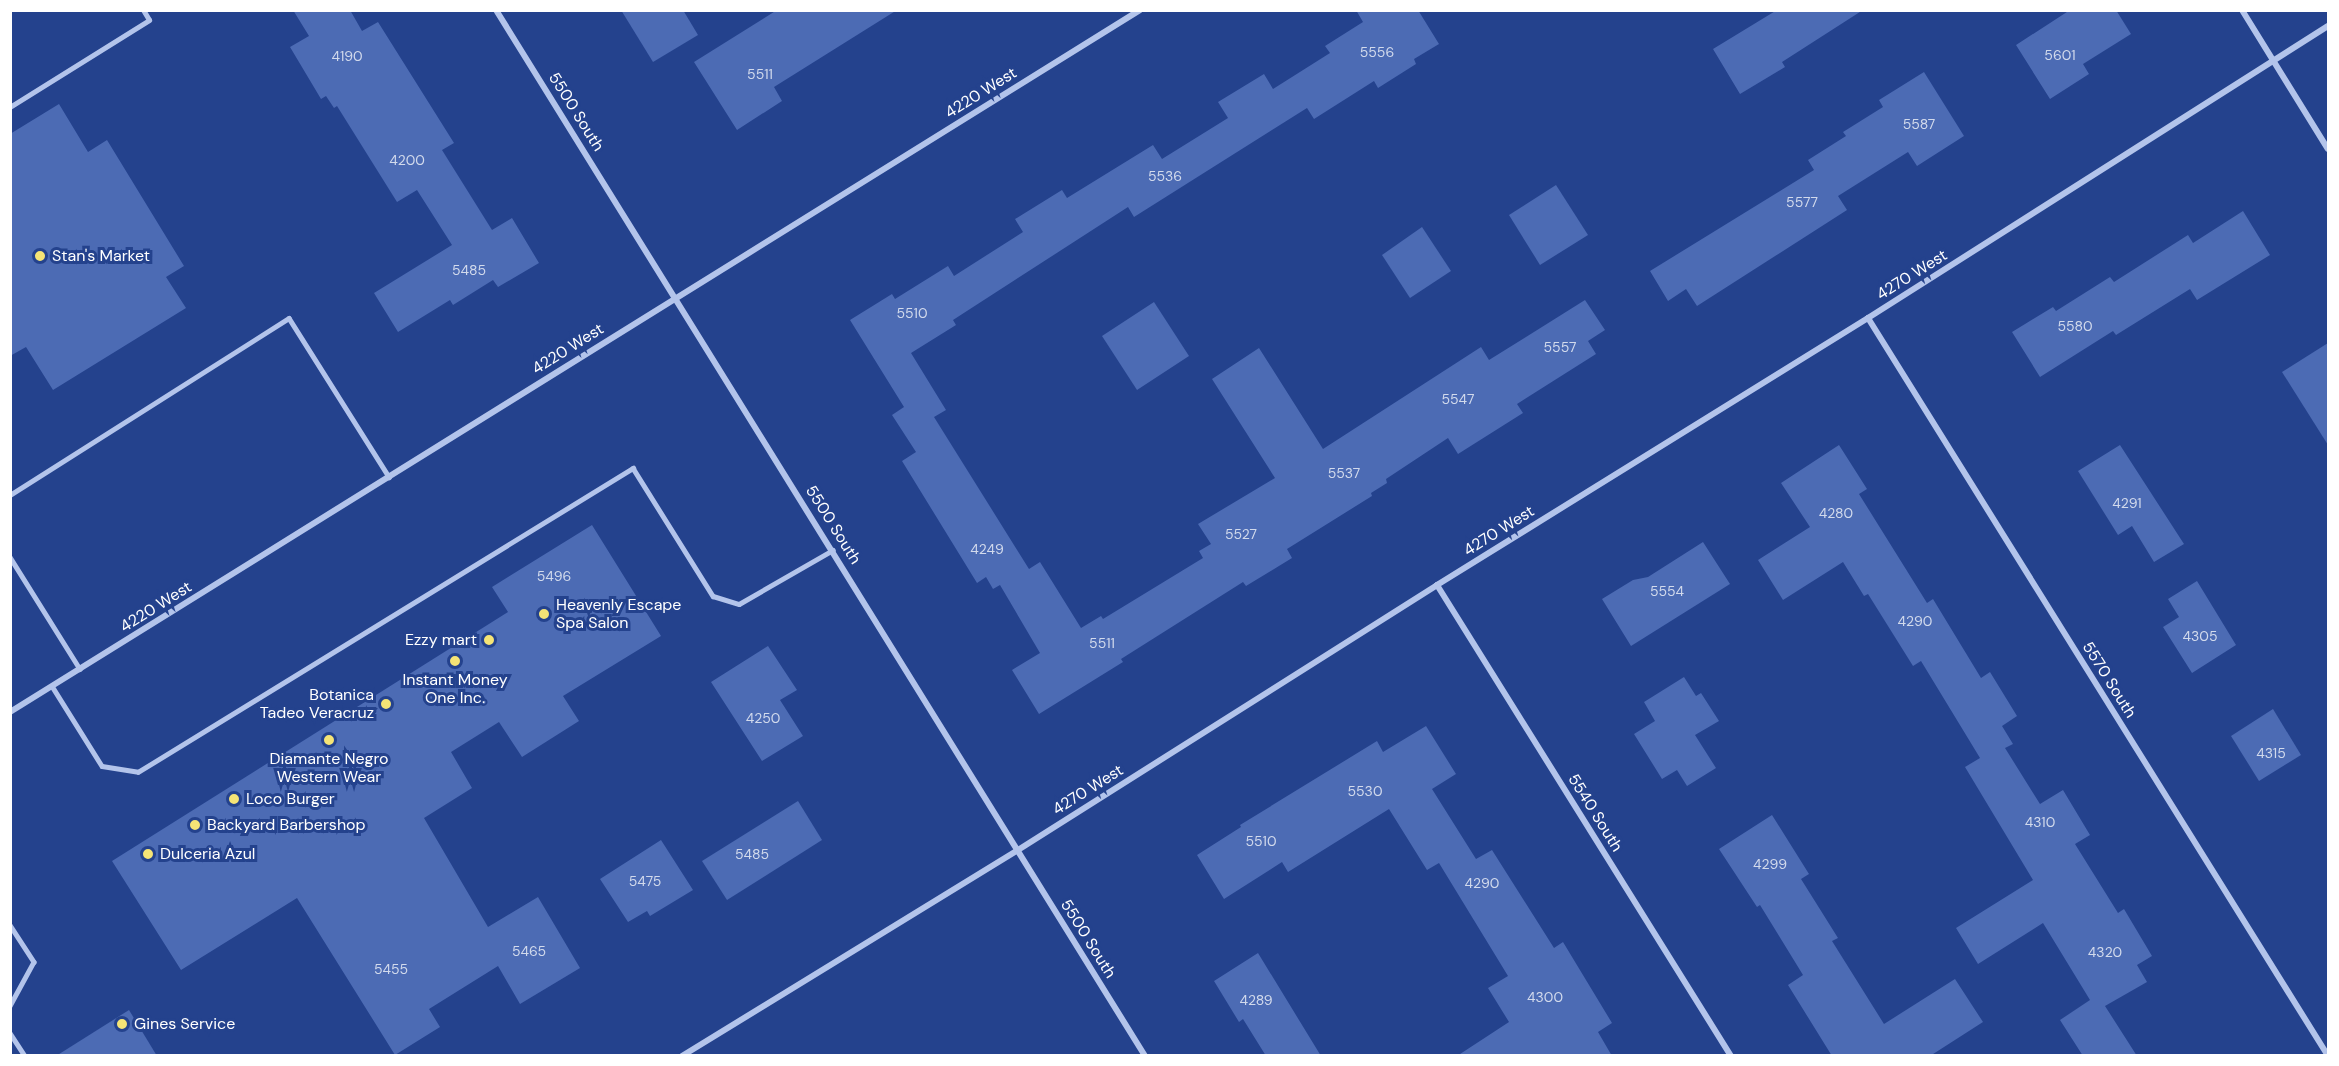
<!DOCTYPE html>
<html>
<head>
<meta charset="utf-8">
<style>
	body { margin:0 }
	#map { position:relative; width:2339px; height:1066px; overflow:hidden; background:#24428d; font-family:"DM Sans",sans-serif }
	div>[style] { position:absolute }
	.building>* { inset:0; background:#4c6bb4 }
	.lane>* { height:4.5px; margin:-2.25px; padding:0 2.25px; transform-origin:2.25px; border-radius:2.25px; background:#b3c4eb }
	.street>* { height:6px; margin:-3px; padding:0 3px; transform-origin:3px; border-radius:3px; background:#b3c4eb }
	.dots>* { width:16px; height:16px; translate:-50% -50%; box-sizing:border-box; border:3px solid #24428d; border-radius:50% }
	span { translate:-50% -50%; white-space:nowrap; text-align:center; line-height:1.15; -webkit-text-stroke:6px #24428d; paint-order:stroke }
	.number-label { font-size:14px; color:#d2daec }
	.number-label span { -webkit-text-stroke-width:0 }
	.street-label { font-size:16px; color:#fff }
	.poi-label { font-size:16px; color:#fff }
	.left { translate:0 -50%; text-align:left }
	.right { translate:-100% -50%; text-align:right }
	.frame { position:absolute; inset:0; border:12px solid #fff; pointer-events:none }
</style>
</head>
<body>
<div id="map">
	<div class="building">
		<div style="clip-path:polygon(293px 10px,350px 10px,362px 31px,378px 22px,454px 143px,442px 150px,492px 230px,512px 218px,539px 263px,498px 287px,493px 280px,453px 305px,450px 300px,398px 332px,374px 293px,452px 245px,417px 190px,397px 202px,337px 106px,334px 108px,326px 96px,321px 99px,290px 47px,309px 36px)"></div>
		<div style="clip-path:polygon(621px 10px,683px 10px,698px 35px,653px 62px)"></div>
		<div style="clip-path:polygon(777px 10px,897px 10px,774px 87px,782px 101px,737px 130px,694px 62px)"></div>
		<div style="clip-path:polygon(1356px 10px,1418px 10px,1439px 44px,1414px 59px,1416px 64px,1378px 88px,1374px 81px,1314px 119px,1307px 108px,1134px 217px,1128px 207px,953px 320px,956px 325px,911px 353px,946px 410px,934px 417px,1029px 569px,1040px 562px,1081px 628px,1101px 616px,1103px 619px,1203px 558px,1199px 551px,1211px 544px,1198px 524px,1275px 478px,1212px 379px,1259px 348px,1323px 449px,1481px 347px,1489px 360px,1585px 300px,1605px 330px,1588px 341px,1596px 354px,1517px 404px,1523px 413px,1458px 454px,1448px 438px,1386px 479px,1387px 483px,1371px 493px,1372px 496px,1287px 549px,1292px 558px,1246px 586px,1243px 582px,1121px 659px,1123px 662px,1039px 714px,1012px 670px,1040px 653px,1000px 585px,993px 589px,986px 577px,977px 583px,902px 461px,916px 452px,892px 415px,904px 407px,850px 320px,892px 294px,895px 299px,948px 266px,954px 276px,1023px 232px,1015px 219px,1062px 190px,1067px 198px,1153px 145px,1162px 159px,1228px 118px,1218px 102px,1264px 74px,1273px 89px,1330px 53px,1325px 46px,1363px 22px)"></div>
		<div style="clip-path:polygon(1777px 10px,1863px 10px,1782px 62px,1785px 67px,1740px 94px,1713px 49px)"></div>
		<div style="clip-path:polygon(2070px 10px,2116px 10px,2131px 34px,2083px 64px,2089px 74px,2050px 99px,2016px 45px)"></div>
		<div style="clip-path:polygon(1924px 72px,1964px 136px,1917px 166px,1908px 152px,1838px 196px,1847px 210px,1697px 306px,1686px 289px,1668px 301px,1650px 271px,1814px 170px,1808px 160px,1846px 136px,1843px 132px,1883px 107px,1879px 100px)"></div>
		<div style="clip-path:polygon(59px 104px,88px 152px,107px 140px,184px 266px,166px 277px,186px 308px,53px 390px,26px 347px,10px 356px,10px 134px)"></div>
		<div style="clip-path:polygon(1556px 185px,1588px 235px,1540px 265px,1509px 215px)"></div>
		<div style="clip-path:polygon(2243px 211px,2270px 255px,2197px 300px,2190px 289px,2116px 335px,2113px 331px,2040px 377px,2012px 332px,2053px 307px,2056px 311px,2110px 277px,2114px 282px,2188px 235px,2193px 243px)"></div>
		<div style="clip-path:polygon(1422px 227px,1451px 271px,1410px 298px,1382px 255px)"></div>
		<div style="clip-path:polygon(1154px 302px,1189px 356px,1137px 390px,1102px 336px)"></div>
		<div style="clip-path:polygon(2328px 343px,2328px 445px,2282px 372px)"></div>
		<div style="clip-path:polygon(1839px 445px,1867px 489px,1859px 494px,1927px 603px,1933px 599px,1981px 678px,1990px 672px,2017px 716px,2002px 726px,2013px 744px,2005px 748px,2040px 804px,2063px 790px,2090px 835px,2075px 844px,2118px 913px,2124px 909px,2152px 956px,2137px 965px,2147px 982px,2105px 1006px,2137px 1056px,2083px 1056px,2060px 1020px,2090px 1000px,2043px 923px,1978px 964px,1956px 928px,2033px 880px,1965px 767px,1980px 758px,1921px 661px,1913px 666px,1868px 594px,1864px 596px,1843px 562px,1783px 600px,1758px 560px,1810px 527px,1781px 483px)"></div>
		<div style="clip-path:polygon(2120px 445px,2184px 544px,2154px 562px,2132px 526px,2118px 535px,2078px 471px)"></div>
		<div style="clip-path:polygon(592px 525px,661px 636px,563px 696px,579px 721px,522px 757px,499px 722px,451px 752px,472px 788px,424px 818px,488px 927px,538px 897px,580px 968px,520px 1004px,498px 966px,429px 1009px,440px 1027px,395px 1055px,297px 898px,181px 970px,112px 861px,508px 612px,492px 587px)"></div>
		<div style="clip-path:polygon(1703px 542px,1730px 584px,1631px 646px,1602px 599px,1633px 580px,1648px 577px)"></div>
		<div style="clip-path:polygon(2197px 581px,2236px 645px,2192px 673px,2163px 627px,2179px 617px,2168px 599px)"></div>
		<div style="clip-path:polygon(768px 646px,797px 690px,780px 700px,803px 736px,762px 761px,711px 682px)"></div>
		<div style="clip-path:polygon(1684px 677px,1696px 696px,1701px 693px,1719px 721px,1695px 735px,1716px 768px,1687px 786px,1677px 770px,1662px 779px,1634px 734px,1655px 721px,1644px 702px)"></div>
		<div style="clip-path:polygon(2273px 709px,2301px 755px,2259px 781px,2231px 736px)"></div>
		<div style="clip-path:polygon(1426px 726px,1456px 774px,1432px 789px,1476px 859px,1492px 850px,1554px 948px,1563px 942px,1612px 1023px,1598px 1032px,1612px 1056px,1457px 1056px,1509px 1022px,1488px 988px,1508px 976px,1439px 863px,1427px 870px,1389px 809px,1288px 872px,1282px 862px,1224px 899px,1197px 855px,1241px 827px,1240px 825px,1377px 741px,1383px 752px)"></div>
		<div style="clip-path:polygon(798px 801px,822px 840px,727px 900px,702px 861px)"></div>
		<div style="clip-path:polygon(1772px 815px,1809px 874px,1801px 879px,1838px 938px,1832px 941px,1884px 1024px,1955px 979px,1983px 1022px,1930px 1056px,1832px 1056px,1788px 985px,1803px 975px,1760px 905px,1757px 907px,1719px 849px)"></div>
		<div style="clip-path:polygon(661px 840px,693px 890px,650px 916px,647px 911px,628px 922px,600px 879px)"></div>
		<div style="clip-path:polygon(1258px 953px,1321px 1056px,1266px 1056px,1243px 1019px,1239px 1022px,1214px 981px)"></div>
		<div style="clip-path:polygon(129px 1010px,157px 1056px,56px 1056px)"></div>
	</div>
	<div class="lane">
		<div style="left:10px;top:107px;width:164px;rotate:-32deg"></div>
		<div style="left:149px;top:20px;width:12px;rotate:-121deg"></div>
		<div style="left:10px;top:495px;width:330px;rotate:-32.4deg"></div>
		<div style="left:289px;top:318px;width:188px;rotate:57.8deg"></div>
		<div style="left:10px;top:557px;width:132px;rotate:58deg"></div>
		<div style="left:52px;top:686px;width:94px;rotate:58deg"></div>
		<div style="left:102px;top:766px;width:36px;rotate:9deg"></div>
		<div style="left:138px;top:772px;width:581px;rotate:-31.56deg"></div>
		<div style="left:633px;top:468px;width:151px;rotate:58deg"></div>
		<div style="left:713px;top:596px;width:27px;rotate:17deg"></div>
		<div style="left:739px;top:604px;width:108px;rotate:-29.9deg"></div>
		<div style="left:10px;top:925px;width:44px;rotate:57deg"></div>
		<div style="left:34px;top:962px;width:50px;rotate:118.6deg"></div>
		<div style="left:10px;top:1033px;width:27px;rotate:57deg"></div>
	</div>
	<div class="street">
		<div style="left:496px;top:10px;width:1231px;rotate:58.18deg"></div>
		<div style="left:2242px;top:10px;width:163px;rotate:58.3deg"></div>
		<div style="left:1868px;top:318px;width:870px;rotate:58.06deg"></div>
		<div style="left:1437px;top:585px;width:555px;rotate:58.03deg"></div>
		<div style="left:10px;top:712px;width:1330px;rotate:-31.85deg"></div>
		<div style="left:682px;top:1056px;width:394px;rotate:-31.5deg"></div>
		<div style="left:1018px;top:850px;width:496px;rotate:-32.3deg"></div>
		<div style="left:1437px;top:585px;width:507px;rotate:-31.78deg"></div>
		<div style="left:1868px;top:318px;width:545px;rotate:-32.41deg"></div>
	</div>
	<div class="dots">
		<div style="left:40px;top:256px;background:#f5e476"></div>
		<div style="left:544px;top:614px;background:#f5e476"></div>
		<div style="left:489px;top:640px;background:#f5e476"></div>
		<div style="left:455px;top:661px;background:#f5e476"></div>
		<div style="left:386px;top:704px;background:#f5e476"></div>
		<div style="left:329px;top:740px;background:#f5e476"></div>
		<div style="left:234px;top:799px;background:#f5e476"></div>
		<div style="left:195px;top:825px;background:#f5e476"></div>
		<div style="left:148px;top:854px;background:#f5e476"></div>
		<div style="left:122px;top:1024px;background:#f5e476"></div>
	</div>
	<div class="number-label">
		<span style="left:1377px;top:52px">5556</span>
		<span style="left:2060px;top:55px">5601</span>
		<span style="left:347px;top:56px">4190</span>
		<span style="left:760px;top:74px">5511</span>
		<span style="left:1919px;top:124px">5587</span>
		<span style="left:407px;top:160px">4200</span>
		<span style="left:1165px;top:176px">5536</span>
		<span style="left:1802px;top:202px">5577</span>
		<span style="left:469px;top:270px">5485</span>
		<span style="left:912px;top:313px">5510</span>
		<span style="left:2075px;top:326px">5580</span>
		<span style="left:1560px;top:347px">5557</span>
		<span style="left:1458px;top:399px">5547</span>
		<span style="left:1344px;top:473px">5537</span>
		<span style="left:2127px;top:503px">4291</span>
		<span style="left:1836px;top:513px">4280</span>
		<span style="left:1241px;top:534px">5527</span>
		<span style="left:987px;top:549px">4249</span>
		<span style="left:554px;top:576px">5496</span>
		<span style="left:1667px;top:591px">5554</span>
		<span style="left:1915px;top:621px">4290</span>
		<span style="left:2200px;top:636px">4305</span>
		<span style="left:1102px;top:643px">5511</span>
		<span style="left:763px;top:718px">4250</span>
		<span style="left:2271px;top:753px">4315</span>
		<span style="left:1365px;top:791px">5530</span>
		<span style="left:2040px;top:822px">4310</span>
		<span style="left:1261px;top:841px">5510</span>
		<span style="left:752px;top:854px">5485</span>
		<span style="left:1770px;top:864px">4299</span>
		<span style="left:645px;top:881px">5475</span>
		<span style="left:1482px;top:883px">4290</span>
		<span style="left:529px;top:951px">5465</span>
		<span style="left:2105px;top:952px">4320</span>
		<span style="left:391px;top:969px">5455</span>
		<span style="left:1545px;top:997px">4300</span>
		<span style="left:1256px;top:1000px">4289</span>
	</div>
	<div class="street-label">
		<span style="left:981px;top:93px;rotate:-32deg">4220 West</span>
		<span style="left:576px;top:112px;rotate:58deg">5500 South</span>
		<span style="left:1912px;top:275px;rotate:-32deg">4270 West</span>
		<span style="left:568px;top:349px;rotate:-32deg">4220 West</span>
		<span style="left:833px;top:525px;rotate:58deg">5500 South</span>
		<span style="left:1499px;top:531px;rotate:-32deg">4270 West</span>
		<span style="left:156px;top:607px;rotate:-32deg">4220 West</span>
		<span style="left:2109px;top:680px;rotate:58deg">5570 South</span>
		<span style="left:1088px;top:790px;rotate:-32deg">4270 West</span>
		<span style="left:1595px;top:813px;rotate:58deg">5540 South</span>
		<span style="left:1088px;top:939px;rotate:58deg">5500 South</span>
	</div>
	<div class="poi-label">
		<span class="left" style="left:52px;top:256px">Stan's Market</span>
		<span class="left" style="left:556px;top:614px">Heavenly Escape<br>Spa Salon</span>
		<span class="right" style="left:477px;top:640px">Ezzy mart</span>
		<span style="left:455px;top:689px">Instant Money<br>One Inc.</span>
		<span class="right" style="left:374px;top:704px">Botanica<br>Tadeo Veracruz</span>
		<span style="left:329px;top:768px">Diamante Negro<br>Western Wear</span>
		<span class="left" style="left:246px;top:799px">Loco Burger</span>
		<span class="left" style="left:207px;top:825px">Backyard Barbershop</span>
		<span class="left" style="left:160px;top:854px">Dulceria Azul</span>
		<span class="left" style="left:134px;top:1024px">Gines Service</span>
	</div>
	<div class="frame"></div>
</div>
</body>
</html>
